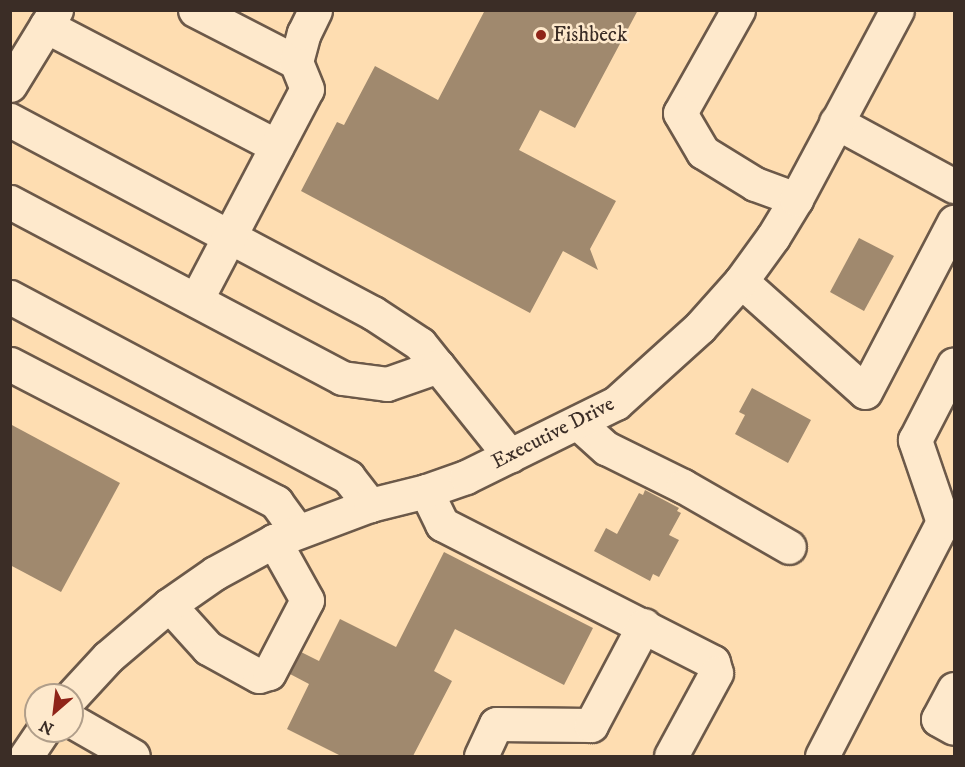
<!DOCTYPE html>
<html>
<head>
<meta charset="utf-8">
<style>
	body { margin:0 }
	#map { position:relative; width:965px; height:767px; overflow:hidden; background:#feddb1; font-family:"IM FELL DW Pica",serif }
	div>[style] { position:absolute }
	.building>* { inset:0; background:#a0896e }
	.roads { filter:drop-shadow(2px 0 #6c5949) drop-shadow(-2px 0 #6c5949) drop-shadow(0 2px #6c5949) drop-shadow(0 -2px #6c5949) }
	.minor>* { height:33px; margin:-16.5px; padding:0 16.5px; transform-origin:16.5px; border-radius:16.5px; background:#fee9cc }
	.dots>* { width:16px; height:16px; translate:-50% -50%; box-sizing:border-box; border:3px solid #fee9cc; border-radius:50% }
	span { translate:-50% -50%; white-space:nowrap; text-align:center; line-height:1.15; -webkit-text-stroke:5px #fee9cc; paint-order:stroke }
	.poi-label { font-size:21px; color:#3b2d26 }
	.left { translate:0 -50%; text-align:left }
	.street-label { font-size:21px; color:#3b2d26 }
	.frame { position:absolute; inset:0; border:12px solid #3b2d26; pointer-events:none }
	.north { position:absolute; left:24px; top:683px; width:60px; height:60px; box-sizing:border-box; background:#fee9cc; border:2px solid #b09e8a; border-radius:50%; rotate:208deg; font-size:16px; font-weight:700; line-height:24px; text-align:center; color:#3b2d26 }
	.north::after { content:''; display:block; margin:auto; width:21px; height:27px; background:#8f2418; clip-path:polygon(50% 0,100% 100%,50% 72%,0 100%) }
</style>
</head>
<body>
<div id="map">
	<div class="building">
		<div style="clip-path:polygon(485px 10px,638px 10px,575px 128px,540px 110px,519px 150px,616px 201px,590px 249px,598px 270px,563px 251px,530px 313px,301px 191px,337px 122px,344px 125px,375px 66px,438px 100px)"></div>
		<div style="clip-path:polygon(859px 238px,894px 256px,864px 311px,830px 292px)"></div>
		<div style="clip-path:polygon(752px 388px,811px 420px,788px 463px,735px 434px,745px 415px,739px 412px)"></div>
		<div style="clip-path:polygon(10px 424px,120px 483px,61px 592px,10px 565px)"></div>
		<div style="clip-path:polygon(645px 490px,679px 508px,677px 511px,681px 513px,669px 535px,679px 540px,659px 577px,653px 574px,650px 581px,594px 551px,606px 528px,617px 534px,639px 493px,643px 495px)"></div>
		<div style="clip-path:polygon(444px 552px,593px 628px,564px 685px,455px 629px,434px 671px,452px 681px,413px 756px,341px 756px,287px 729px,309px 684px,290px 674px,301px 652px,319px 661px,340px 619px,396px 647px)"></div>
	</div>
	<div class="roads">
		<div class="minor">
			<div style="left:195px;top:10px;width:114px;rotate:27.2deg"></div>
			<div style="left:738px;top:10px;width:118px;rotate:119.4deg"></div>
			<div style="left:680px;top:113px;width:45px;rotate:59.5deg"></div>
			<div style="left:703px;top:152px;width:61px;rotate:31.6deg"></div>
			<div style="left:755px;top:184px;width:44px;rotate:20.1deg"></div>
			<div style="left:46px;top:26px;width:260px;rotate:27.5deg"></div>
			<div style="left:10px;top:85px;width:88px;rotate:-58.5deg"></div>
			<div style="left:10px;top:120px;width:411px;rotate:28deg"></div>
			<div style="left:373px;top:313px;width:56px;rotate:33.4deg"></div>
			<div style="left:420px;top:344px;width:28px;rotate:51deg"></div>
			<div style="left:836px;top:122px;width:134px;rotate:28.5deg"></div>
			<div style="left:10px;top:202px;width:376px;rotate:27.9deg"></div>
			<div style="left:342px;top:378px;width:45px;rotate:7.6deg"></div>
			<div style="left:387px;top:384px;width:54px;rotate:-19.4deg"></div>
			<div style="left:438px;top:366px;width:115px;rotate:51.3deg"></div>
			<div style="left:741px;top:281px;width:166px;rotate:41.8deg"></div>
			<div style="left:865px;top:392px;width:192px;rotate:-62.4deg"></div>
			<div style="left:10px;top:297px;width:383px;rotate:28deg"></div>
			<div style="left:348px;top:477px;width:36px;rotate:52deg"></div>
			<div style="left:196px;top:300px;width:238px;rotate:-62.3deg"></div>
			<div style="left:307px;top:89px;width:29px;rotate:-112deg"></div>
			<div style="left:296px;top:62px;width:30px;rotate:-75deg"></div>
			<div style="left:304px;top:33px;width:25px;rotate:-64deg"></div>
			<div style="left:10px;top:364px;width:300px;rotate:27.4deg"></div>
			<div style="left:276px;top:502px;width:34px;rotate:54deg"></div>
			<div style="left:578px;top:423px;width:38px;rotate:42deg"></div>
			<div style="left:606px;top:448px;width:86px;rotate:26.3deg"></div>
			<div style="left:683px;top:486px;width:122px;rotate:29.9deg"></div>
			<div style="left:426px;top:491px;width:37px;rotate:64deg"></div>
			<div style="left:442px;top:524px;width:304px;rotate:27deg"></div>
			<div style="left:713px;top:662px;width:11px;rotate:75deg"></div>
			<div style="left:716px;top:673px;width:94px;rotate:118.5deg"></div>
			<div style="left:169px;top:605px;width:58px;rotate:47.8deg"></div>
			<div style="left:208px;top:648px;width:58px;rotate:28.8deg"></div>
			<div style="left:259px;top:676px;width:10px;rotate:-17deg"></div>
			<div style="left:269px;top:673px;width:82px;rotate:-62.5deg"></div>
			<div style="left:307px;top:600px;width:68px;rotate:-119.2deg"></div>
			<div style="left:954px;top:689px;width:34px;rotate:118deg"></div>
			<div style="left:938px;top:719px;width:18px;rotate:29deg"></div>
			<div style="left:72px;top:696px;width:53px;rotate:-47.3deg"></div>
			<div style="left:108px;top:657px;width:80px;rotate:-40.4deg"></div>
			<div style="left:169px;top:605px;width:56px;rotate:-34.8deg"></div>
			<div style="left:215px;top:573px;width:67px;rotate:-28.5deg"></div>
			<div style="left:274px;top:541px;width:103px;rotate:-20.6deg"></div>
			<div style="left:370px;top:505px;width:58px;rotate:-14deg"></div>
			<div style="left:426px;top:491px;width:42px;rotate:-19.3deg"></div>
			<div style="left:466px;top:477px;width:167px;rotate:-26.3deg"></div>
			<div style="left:616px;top:403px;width:113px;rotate:-42.1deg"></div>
			<div style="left:700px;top:327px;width:62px;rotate:-48.3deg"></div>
			<div style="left:741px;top:281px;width:54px;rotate:-54deg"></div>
			<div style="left:773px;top:237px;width:44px;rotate:-58.8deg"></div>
			<div style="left:796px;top:199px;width:214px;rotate:-61.9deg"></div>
			<div style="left:72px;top:721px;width:70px;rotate:29.8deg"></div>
			<div style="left:26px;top:756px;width:30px;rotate:-56deg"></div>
			<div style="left:481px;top:756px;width:35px;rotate:-65deg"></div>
			<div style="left:496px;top:724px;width:95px;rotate:0.6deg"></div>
			<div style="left:591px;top:725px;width:113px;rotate:-62.1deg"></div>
			<div style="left:822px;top:756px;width:263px;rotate:-62.7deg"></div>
			<div style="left:943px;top:522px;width:87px;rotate:-108.9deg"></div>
			<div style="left:915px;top:440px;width:85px;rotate:-62.8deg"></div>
		</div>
	</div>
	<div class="dots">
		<div style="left:541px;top:35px;background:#8f2418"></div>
	</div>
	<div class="poi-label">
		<span class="left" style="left:553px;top:35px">Fishbeck</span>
	</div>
	<div class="street-label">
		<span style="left:553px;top:433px;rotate:-27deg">Executive Drive</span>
	</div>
	<div class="frame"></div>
	<div class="north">N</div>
</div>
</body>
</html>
